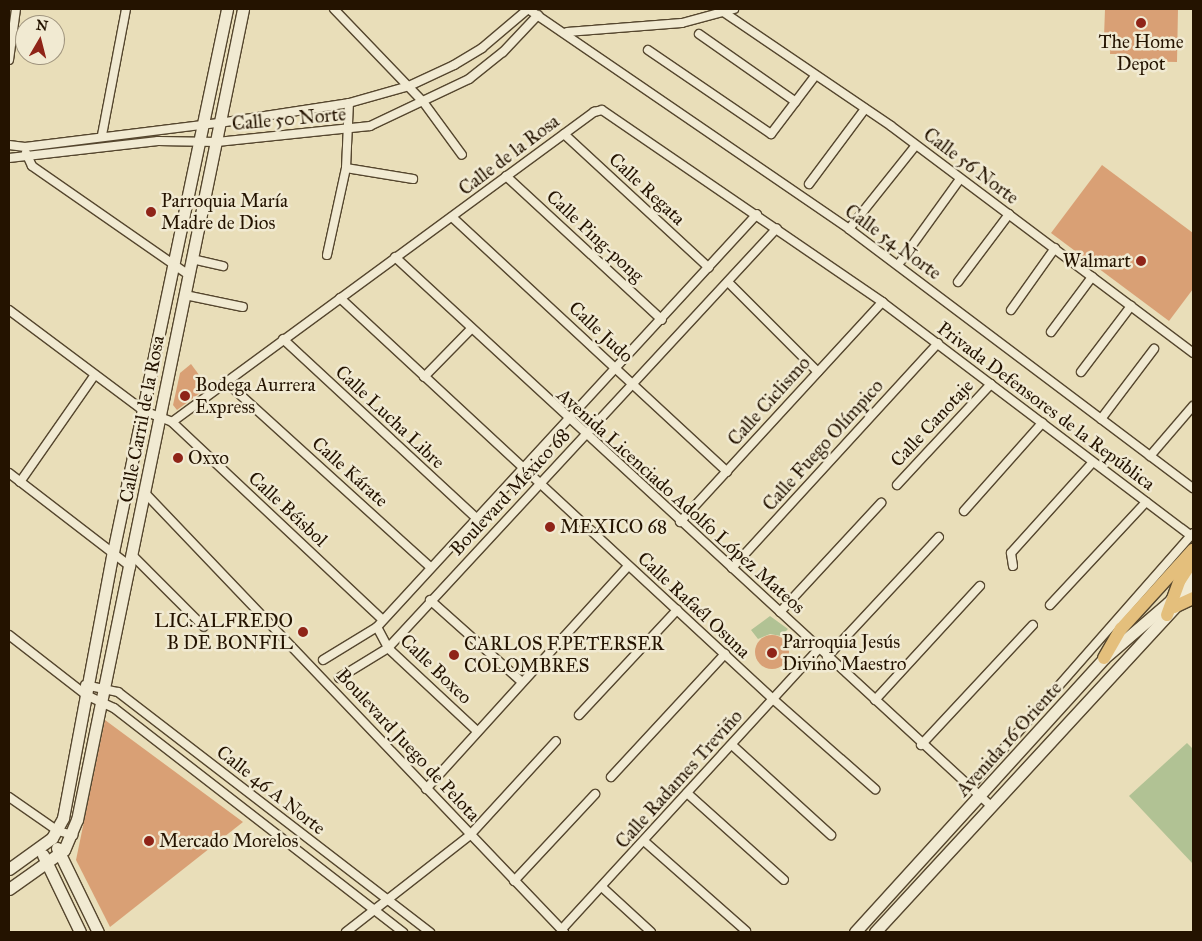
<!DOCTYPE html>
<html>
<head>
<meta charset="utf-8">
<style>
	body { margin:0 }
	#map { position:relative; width:1202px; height:941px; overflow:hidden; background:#e9deb9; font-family:"IM FELL Great Primer",serif }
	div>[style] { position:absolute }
	.green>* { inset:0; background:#b1c294 }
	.building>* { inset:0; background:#d9a075 }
	.round { border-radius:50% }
	.roads { filter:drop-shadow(1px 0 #55462e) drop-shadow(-1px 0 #55462e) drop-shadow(0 1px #55462e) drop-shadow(0 -1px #55462e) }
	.street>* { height:8px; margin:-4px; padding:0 4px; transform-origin:4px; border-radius:4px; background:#f1ead2 }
	.secondary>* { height:11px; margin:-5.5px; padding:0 5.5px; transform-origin:5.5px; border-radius:5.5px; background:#f1ead2 }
	.primary>* { height:12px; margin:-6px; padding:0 6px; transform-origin:6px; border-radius:6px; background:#e4bf7c }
	.dots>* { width:14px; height:14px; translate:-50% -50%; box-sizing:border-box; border:2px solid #f1ead2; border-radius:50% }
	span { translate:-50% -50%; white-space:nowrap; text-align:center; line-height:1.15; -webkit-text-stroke:5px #f1ead2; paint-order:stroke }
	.poi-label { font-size:19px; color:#241300 }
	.left { translate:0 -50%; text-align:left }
	.right { translate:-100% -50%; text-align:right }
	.street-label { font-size:19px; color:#241300 }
	.frame { position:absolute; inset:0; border:10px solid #241300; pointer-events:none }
	.north { position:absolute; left:15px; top:15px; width:50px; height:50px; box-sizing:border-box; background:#f1ead2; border:1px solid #9f947e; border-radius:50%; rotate:8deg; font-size:14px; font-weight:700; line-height:20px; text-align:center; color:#241300 }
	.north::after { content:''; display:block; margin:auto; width:18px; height:22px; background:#8f2418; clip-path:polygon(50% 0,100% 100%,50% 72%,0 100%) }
</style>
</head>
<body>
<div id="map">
	<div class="green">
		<div style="clip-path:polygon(770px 616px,788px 629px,781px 636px,770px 634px,758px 639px,751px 630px)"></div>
		<div style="clip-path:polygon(1187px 743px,1193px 749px,1193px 864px,1129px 796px)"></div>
	</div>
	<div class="building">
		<div style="clip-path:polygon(1105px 9px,1178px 9px,1177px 62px,1127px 61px,1128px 54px,1110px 54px,1111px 37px,1104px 37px)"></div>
		<div style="clip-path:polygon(1102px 165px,1193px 233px,1193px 289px,1169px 321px,1051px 233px)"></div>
		<div style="clip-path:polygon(191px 364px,208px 387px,177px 410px,173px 405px,180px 373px)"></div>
		<div class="round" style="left:755px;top:635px;width:34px;height:34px"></div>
		<div style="clip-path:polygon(105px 720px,243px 822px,110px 927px,76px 860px)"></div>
	</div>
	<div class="roads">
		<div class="street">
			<div style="left:334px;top:9px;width:130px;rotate:46.2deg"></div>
			<div style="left:424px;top:103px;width:64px;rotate:53.8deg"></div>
			<div style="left:528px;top:9px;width:389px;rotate:34.4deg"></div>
			<div style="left:849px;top:229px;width:431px;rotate:37deg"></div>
			<div style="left:719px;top:9px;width:208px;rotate:34.2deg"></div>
			<div style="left:891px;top:126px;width:378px;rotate:36.9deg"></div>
			<div style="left:567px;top:32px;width:115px;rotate:-4.5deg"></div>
			<div style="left:682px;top:23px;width:54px;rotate:-15.1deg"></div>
			<div style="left:699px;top:34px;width:118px;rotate:35deg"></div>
			<div style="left:648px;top:50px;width:149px;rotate:34.3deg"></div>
			<div style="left:771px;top:134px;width:73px;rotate:-52.8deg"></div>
			<div style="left:9px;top:60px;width:51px;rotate:-82.2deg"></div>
			<div style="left:564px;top:134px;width:197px;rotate:42.7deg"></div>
			<div style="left:102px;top:135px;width:128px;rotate:-79.2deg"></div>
			<div style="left:9px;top:145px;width:16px;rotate:7deg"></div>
			<div style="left:25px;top:147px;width:195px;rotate:-7.1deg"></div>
			<div style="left:219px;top:123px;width:132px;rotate:-8.7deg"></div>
			<div style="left:349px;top:103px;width:62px;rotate:-15.8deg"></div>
			<div style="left:409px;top:86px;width:50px;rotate:-25deg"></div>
			<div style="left:454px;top:65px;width:33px;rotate:-31deg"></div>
			<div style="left:482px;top:48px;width:60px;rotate:-40.3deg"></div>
			<div style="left:26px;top:153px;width:14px;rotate:65deg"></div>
			<div style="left:32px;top:166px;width:191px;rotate:34.8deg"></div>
			<div style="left:9px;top:158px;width:150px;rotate:-6.5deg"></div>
			<div style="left:158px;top:141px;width:59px;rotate:1deg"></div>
			<div style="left:217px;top:142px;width:154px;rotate:-6deg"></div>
			<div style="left:370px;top:126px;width:110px;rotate:-25.4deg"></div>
			<div style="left:469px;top:79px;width:43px;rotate:-38.5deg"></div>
			<div style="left:503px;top:52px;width:51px;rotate:-46.6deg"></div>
			<div style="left:346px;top:168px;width:68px;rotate:9.3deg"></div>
			<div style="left:506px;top:176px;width:212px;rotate:42.7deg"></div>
			<div style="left:809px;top:184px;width:94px;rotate:-53.3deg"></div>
			<div style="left:452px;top:217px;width:375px;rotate:42.8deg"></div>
			<div style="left:849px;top:229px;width:107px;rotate:-51.4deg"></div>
			<div style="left:327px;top:255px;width:89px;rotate:-77.7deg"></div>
			<div style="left:346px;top:168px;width:65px;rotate:-87.4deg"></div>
			<div style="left:395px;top:257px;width:812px;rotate:42.65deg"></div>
			<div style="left:192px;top:259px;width:32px;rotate:13deg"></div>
			<div style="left:898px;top:265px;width:106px;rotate:-54.2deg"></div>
			<div style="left:728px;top:282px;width:127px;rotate:45deg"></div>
			<div style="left:958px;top:282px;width:85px;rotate:-53.1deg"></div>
			<div style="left:185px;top:295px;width:59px;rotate:11.7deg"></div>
			<div style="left:340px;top:298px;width:592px;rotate:42.81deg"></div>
			<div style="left:774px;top:700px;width:135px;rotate:41.4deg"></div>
			<div style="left:9px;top:310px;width:169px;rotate:36.8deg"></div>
			<div style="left:144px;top:411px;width:30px;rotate:21deg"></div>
			<div style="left:172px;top:422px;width:524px;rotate:-36.3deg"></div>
			<div style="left:594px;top:112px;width:8px;rotate:-14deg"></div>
			<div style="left:602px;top:110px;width:340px;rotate:34.4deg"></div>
			<div style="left:882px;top:302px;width:388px;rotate:37.1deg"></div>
			<div style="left:1011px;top:310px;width:76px;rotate:-54.6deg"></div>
			<div style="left:1051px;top:332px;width:69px;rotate:-53.3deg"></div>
			<div style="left:283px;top:339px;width:263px;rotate:42.8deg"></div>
			<div style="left:1081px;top:372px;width:83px;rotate:-52.9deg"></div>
			<div style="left:424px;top:377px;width:67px;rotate:-45.6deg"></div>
			<div style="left:225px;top:381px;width:277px;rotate:42.2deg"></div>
			<div style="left:1101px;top:419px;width:88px;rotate:-52.9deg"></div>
			<div style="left:172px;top:422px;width:288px;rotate:43.2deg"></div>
			<div style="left:1150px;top:456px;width:66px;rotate:-49.3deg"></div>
			<div style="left:9px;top:473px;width:154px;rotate:37.6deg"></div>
			<div style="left:20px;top:482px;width:129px;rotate:-55.1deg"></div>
			<div style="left:897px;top:485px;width:138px;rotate:-47.1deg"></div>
			<div style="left:145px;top:493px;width:607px;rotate:46.34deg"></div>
			<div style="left:964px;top:511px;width:118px;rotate:-48.4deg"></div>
			<div style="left:680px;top:522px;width:299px;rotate:-47.4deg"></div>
			<div style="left:133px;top:556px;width:100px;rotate:45deg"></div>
			<div style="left:1013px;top:566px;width:13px;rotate:-99deg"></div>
			<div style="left:1011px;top:553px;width:122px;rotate:-48deg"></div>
			<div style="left:732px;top:568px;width:305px;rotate:-47.5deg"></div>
			<div style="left:430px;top:600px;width:122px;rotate:41.7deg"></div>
			<div style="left:1050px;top:605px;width:141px;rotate:-47deg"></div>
			<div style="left:780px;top:612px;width:149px;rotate:-47.2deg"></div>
			<div style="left:377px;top:627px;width:24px;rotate:62deg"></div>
			<div style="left:388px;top:648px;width:122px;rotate:43deg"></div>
			<div style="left:9px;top:635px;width:98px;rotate:37.9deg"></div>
			<div style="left:86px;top:695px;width:31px;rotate:25deg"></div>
			<div style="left:114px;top:708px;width:366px;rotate:37.8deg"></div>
			<div style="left:827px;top:657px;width:164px;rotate:-47deg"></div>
			<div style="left:323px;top:660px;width:63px;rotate:-31.4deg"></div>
			<div style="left:377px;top:627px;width:561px;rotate:-47.38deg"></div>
			<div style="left:339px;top:678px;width:57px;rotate:-31.5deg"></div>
			<div style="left:388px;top:648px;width:572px;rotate:-47.19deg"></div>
			<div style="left:85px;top:685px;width:34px;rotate:12deg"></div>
			<div style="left:118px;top:692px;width:394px;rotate:37.6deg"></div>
			<div style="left:875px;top:700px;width:155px;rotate:-47.4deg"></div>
			<div style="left:579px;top:715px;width:144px;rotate:-47deg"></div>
			<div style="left:732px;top:745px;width:134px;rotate:42.3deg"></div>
			<div style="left:921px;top:745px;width:164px;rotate:-47deg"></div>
			<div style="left:611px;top:777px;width:168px;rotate:-47.2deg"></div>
			<div style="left:969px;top:788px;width:339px;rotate:-48.7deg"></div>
			<div style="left:426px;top:789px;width:301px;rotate:-47.8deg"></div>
			<div style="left:687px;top:793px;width:130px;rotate:41.9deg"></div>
			<div style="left:9px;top:797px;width:60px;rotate:34.8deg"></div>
			<div style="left:58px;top:831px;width:16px;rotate:15deg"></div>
			<div style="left:644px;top:841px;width:136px;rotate:41.4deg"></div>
			<div style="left:514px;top:881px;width:119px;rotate:-47deg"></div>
			<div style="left:603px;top:888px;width:65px;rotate:42.5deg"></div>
			<div style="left:562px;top:929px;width:380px;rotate:-47.5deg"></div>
			<div style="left:346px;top:932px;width:157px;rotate:-38deg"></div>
			<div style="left:470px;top:835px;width:127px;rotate:-47.5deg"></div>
		</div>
		<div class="secondary">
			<div style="left:57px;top:848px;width:93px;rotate:64deg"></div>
			<div style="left:43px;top:855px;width:85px;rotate:64.3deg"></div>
			<div style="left:9px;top:869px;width:53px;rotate:-35.8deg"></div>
			<div style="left:52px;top:838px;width:23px;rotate:-61deg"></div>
			<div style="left:63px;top:818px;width:271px;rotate:-79.4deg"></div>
			<div style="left:113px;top:552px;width:555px;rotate:-78.14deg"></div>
			<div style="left:9px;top:889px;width:67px;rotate:-35.3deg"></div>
			<div style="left:64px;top:850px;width:33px;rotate:-67deg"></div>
			<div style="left:77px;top:820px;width:828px;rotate:-78.43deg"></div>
			<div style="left:855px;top:932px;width:370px;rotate:-47.7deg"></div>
			<div style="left:1104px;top:658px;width:84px;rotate:-40.7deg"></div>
			<div style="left:1168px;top:603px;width:38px;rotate:-49deg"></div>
			<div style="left:875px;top:932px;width:469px;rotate:-47.3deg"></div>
		</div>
		<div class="primary">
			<div style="left:1174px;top:607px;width:21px;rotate:-25deg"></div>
			<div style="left:1167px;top:615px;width:37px;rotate:-70deg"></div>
			<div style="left:1180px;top:580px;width:20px;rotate:-57deg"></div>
			<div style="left:1104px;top:658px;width:34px;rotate:-60deg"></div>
			<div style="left:1121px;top:629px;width:107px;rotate:-47.7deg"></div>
		</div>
	</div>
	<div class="dots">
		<div style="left:1141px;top:23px;background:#8f2418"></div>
		<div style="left:151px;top:212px;background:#8f2418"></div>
		<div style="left:1141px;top:261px;background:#8f2418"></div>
		<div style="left:185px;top:396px;background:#8f2418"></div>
		<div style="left:178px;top:458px;background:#8f2418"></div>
		<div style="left:550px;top:527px;background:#8f2418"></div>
		<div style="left:303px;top:632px;background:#8f2418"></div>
		<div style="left:772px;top:653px;background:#8f2418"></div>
		<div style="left:454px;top:655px;background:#8f2418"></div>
		<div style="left:149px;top:841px;background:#8f2418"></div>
	</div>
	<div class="poi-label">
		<span style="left:1141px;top:53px">The Home<br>Depot</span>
		<span class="left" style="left:161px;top:212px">Parroquia María<br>Madre de Dios</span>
		<span class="right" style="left:1131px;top:261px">Walmart</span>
		<span class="left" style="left:195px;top:396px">Bodega Aurrera<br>Express</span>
		<span class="left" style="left:188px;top:458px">Oxxo</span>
		<span class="left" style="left:560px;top:527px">MEXICO 68</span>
		<span class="right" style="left:293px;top:632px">LIC. ALFREDO<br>B DE BONFIL</span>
		<span class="left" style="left:782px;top:653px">Parroquia Jesús<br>Divino Maestro</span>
		<span class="left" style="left:464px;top:655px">CARLOS F.PETERSER<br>COLOMBRES</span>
		<span class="left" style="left:159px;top:841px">Mercado Morelos</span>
	</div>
	<div class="street-label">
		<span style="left:289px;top:119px;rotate:-5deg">Calle 50 Norte</span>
		<span style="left:509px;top:155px;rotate:-37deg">Calle de la Rosa</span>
		<span style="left:971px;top:166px;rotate:37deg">Calle 56 Norte</span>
		<span style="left:647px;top:189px;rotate:43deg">Calle Regata</span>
		<span style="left:595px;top:236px;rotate:43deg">Calle Ping-pong</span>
		<span style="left:893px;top:242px;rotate:36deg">Calle 54 Norte</span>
		<span style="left:601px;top:332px;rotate:43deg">Calle Judo</span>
		<span style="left:769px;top:401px;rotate:-48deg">Calle Ciclismo</span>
		<span style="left:1046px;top:406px;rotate:37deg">Privada Defensores de la República</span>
		<span style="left:390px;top:417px;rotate:43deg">Calle Lucha Libre</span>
		<span style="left:142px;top:419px;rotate:-79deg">Calle Carril de la Rosa</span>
		<span style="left:932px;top:423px;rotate:-47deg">Calle Canotaje</span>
		<span style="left:823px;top:445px;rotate:-48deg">Calle Fuego Olímpico</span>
		<span style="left:350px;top:472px;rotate:42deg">Calle Kárate</span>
		<span style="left:510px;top:492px;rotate:-47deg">Boulevard México 68</span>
		<span style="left:681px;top:501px;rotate:42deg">Avenida Licenciado Adolfo López Mateos</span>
		<span style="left:288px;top:509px;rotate:43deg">Calle Béisbol</span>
		<span style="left:694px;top:605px;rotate:43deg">Calle Rafaél Osuna</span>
		<span style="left:436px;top:669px;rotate:44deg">Calle Boxeo</span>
		<span style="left:1009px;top:739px;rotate:-48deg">Avenida 16 Oriente</span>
		<span style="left:408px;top:745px;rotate:47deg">Boulevard Juego de Pelota</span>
		<span style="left:679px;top:779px;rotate:-48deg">Calle Radames Treviño</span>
		<span style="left:271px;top:790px;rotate:38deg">Calle 46 A Norte</span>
	</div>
	<div class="frame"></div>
	<div class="north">N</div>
</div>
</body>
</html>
